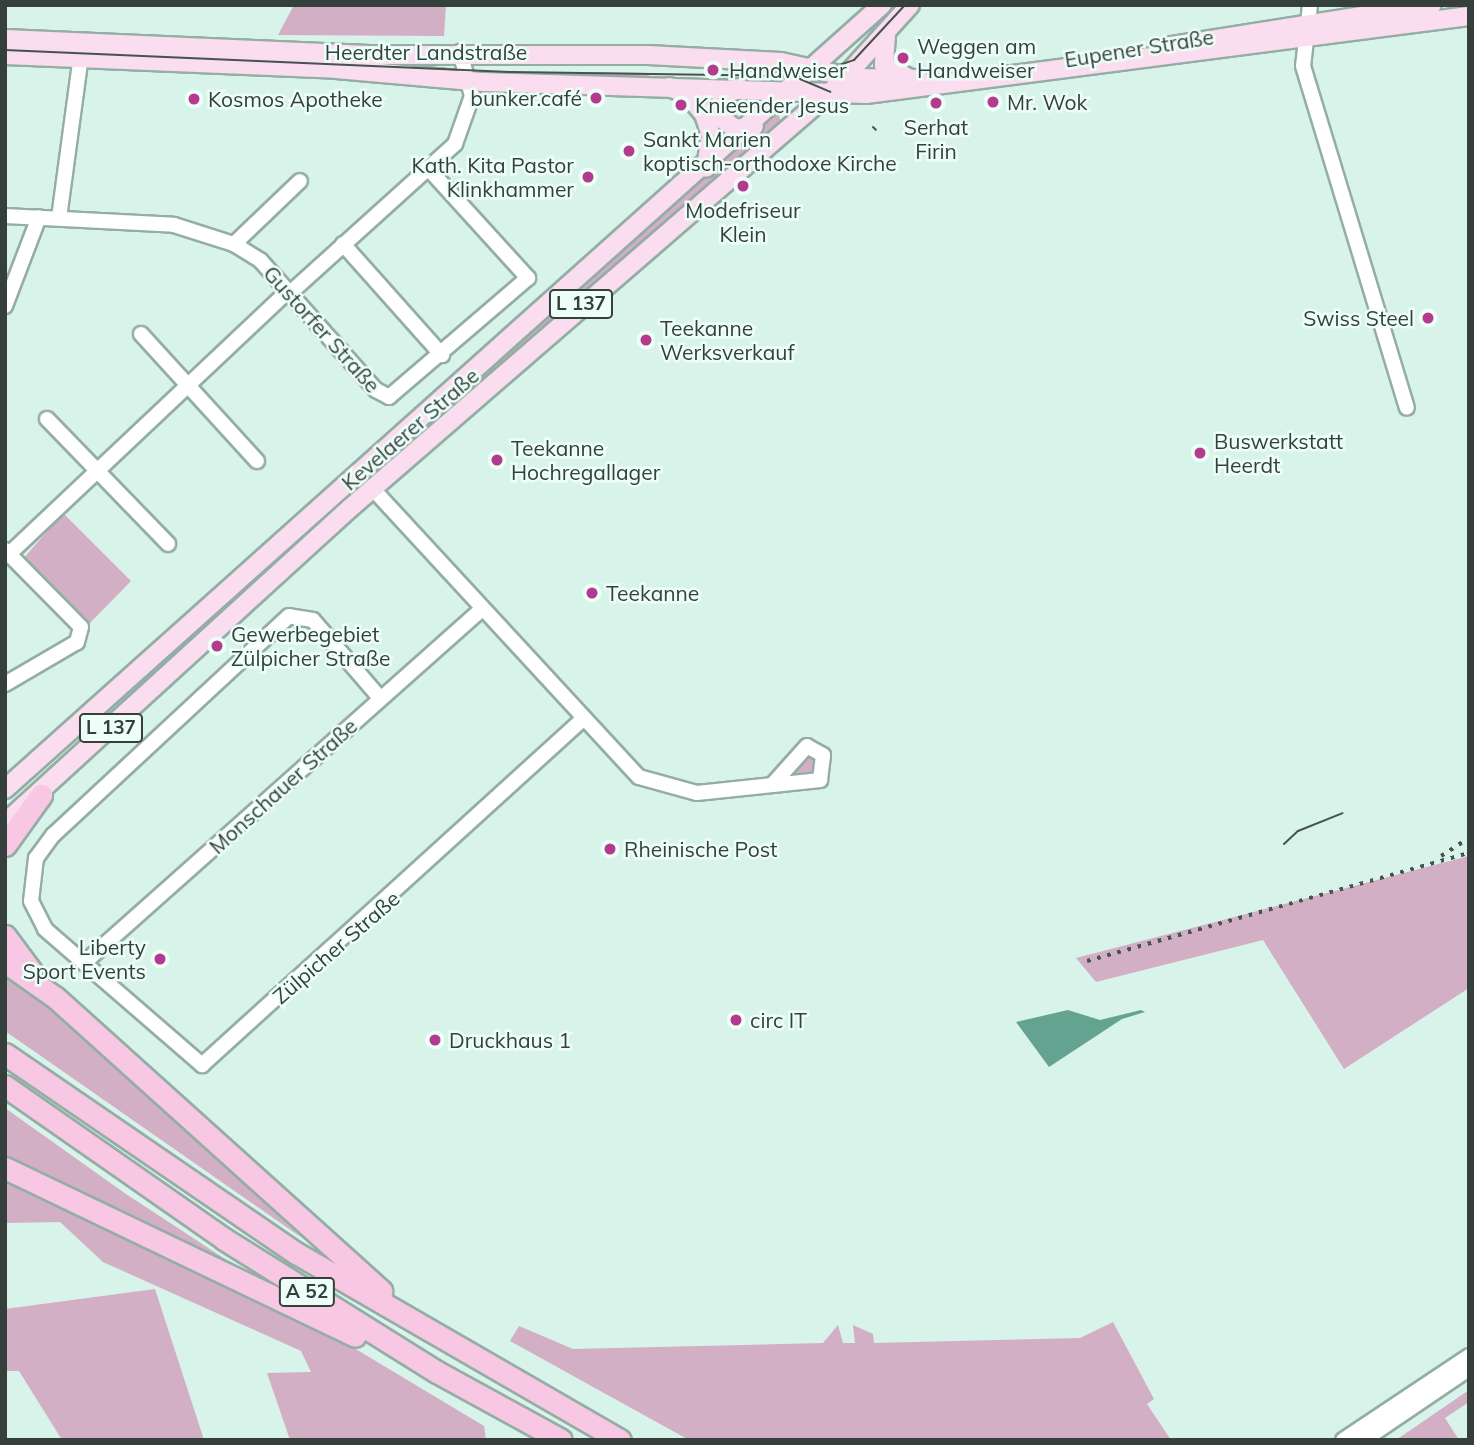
<!DOCTYPE html>
<html>
<head>
<meta charset="utf-8">
<style>
	body { margin:0 }
	#map { position:relative; width:1474px; height:1445px; overflow:hidden; background:#d8f3ea; font-family:Mulish,sans-serif }
	div>[style] { position:absolute }
	.green>* { inset:0; background:#d2afc4 }
	.water>* { inset:0; background:#65a391 }
	.roads { filter:drop-shadow(2px 0 #94ada5) drop-shadow(-2px 0 #94ada5) drop-shadow(0 2px #94ada5) drop-shadow(0 -2px #94ada5) }
	.minor>* { height:14px; margin:-7px; padding:0 7px; transform-origin:7px; border-radius:7px; background:#fff }
	.major>* { height:18px; margin:-9px; padding:0 9px; transform-origin:9px; border-radius:9px; background:#faddee }
	.highway>* { height:21px; margin:-10.5px; padding:0 10.5px; transform-origin:10.5px; border-radius:10.5px; background:#f7c7e3 }
	.tram>* { height:2px; margin:-1px; padding:0 1px; transform-origin:1px; border-radius:1px; background:#46534f }
	.rail>* { height:3.5px; margin-top:-1.75px; transform-origin:0; background:repeating-linear-gradient(90deg,#46534f 0 3.5px,transparent 0 10.5px) }
	.dots>* { width:19px; height:19px; translate:-50% -50%; box-sizing:border-box; border:4px solid #edfef8; border-radius:50% }
	span { translate:-50% -50%; white-space:nowrap; text-align:center; line-height:1.15; -webkit-text-stroke:5px #edfef8; paint-order:stroke }
	.shield-label span { padding:2px 5px; background:#edfef8; border:2px solid; border-radius:5px; -webkit-text-stroke-width:0 }
	.shield-label { font-size:19px; color:#35403c; font-weight:700 }
	.poi-label { font-size:21px; color:#35403c }
	.left { translate:0 -50%; text-align:left }
	.right { translate:-100% -50%; text-align:right }
	.street-label { font-size:21px; color:#35403c }
	.frame { position:absolute; inset:0; border:7px solid #35403c; pointer-events:none }
</style>
</head>
<body>
<div id="map">
	<div class="green">
		<div style="clip-path:polygon(294px 5px,446px 5px,444px 36px,278px 35px)"></div>
		<div style="clip-path:polygon(597px 72px,649px 73px,649px 78px,554px 75px)"></div>
		<div style="clip-path:polygon(778px 113px,781px 121px,445px 413px,477px 377px)"></div>
		<div style="clip-path:polygon(63px 513px,131px 581px,89px 624px,23px 559px)"></div>
		<div style="clip-path:polygon(808px 756px,816px 759px,816px 774px,793px 777px)"></div>
		<div style="clip-path:polygon(1469px 856px,1469px 988px,1344px 1069px,1263px 940px,1096px 982px,1076px 958px)"></div>
		<div style="clip-path:polygon(5px 968px,29px 985px,302px 1238px,5px 1031px)"></div>
		<div style="clip-path:polygon(5px 1108px,126px 1194px,274px 1291px,5px 1158px)"></div>
		<div style="clip-path:polygon(5px 1181px,329px 1333px,484px 1426px,486px 1440px,290px 1440px,267px 1373px,311px 1372px,301px 1351px,103px 1262px,60px 1222px,5px 1223px)"></div>
		<div style="clip-path:polygon(155px 1289px,204px 1440px,62px 1440px,19px 1371px,5px 1371px,5px 1309px)"></div>
		<div style="clip-path:polygon(1113px 1322px,1154px 1399px,1147px 1404px,1171px 1440px,689px 1440px,510px 1341px,519px 1326px,573px 1349px,823px 1343px,838px 1325px,843px 1343px,855px 1343px,853px 1325px,873px 1334px,874px 1343px,1080px 1338px)"></div>
		<div style="clip-path:polygon(1469px 1390px,1469px 1402px,1445px 1418px,1459px 1440px,1396px 1440px)"></div>
	</div>
	<div class="water">
		<div style="clip-path:polygon(1068px 1010px,1100px 1020px,1141px 1010px,1145px 1012px,1122px 1019px,1049px 1067px,1016px 1022px)"></div>
	</div>
	<div class="roads">
		<div class="minor">
			<div style="left:1310px;top:5px;width:61px;rotate:96.5deg"></div>
			<div style="left:1303px;top:66px;width:357px;rotate:73.1deg"></div>
			<div style="left:5px;top:216px;width:169px;rotate:3deg"></div>
			<div style="left:174px;top:225px;width:63px;rotate:17.6deg"></div>
			<div style="left:234px;top:244px;width:31px;rotate:32deg"></div>
			<div style="left:260px;top:260px;width:174px;rotate:48.3deg"></div>
			<div style="left:376px;top:390px;width:15px;rotate:28deg"></div>
			<div style="left:389px;top:397px;width:183px;rotate:-40.6deg"></div>
			<div style="left:528px;top:278px;width:149px;rotate:-132.3deg"></div>
			<div style="left:59px;top:218px;width:156px;rotate:-82.3deg"></div>
			<div style="left:234px;top:244px;width:91px;rotate:-43.7deg"></div>
			<div style="left:343px;top:244px;width:149px;rotate:48.3deg"></div>
			<div style="left:289px;top:294px;width:224px;rotate:-42.1deg"></div>
			<div style="left:455px;top:144px;width:51px;rotate:-70.5deg"></div>
			<div style="left:472px;top:96px;width:46px;rotate:-105.3deg"></div>
			<div style="left:5px;top:306px;width:95px;rotate:-69.1deg"></div>
			<div style="left:141px;top:334px;width:172px;rotate:47.6deg"></div>
			<div style="left:47px;top:419px;width:174px;rotate:45.9deg"></div>
			<div style="left:372px;top:488px;width:393px;rotate:47.3deg"></div>
			<div style="left:639px;top:777px;width:60px;rotate:15.4deg"></div>
			<div style="left:697px;top:793px;width:124px;rotate:-6deg"></div>
			<div style="left:820px;top:780px;width:25px;rotate:-83deg"></div>
			<div style="left:823px;top:755px;width:18px;rotate:-151deg"></div>
			<div style="left:807px;top:746px;width:51px;rotate:131.8deg"></div>
			<div style="left:5px;top:550px;width:108px;rotate:45.4deg"></div>
			<div style="left:81px;top:627px;width:16px;rotate:105deg"></div>
			<div style="left:77px;top:642px;width:83px;rotate:149.7deg"></div>
			<div style="left:9px;top:554px;width:382px;rotate:-43.3deg"></div>
			<div style="left:380px;top:698px;width:103px;rotate:-130.7deg"></div>
			<div style="left:313px;top:620px;width:24px;rotate:-171deg"></div>
			<div style="left:289px;top:616px;width:322px;rotate:137.1deg"></div>
			<div style="left:53px;top:835px;width:29px;rotate:126deg"></div>
			<div style="left:36px;top:858px;width:43px;rotate:96.6deg"></div>
			<div style="left:31px;top:901px;width:31px;rotate:63deg"></div>
			<div style="left:45px;top:929px;width:208px;rotate:40.9deg"></div>
			<div style="left:202px;top:1065px;width:515px;rotate:-42.24deg"></div>
			<div style="left:84px;top:963px;width:533px;rotate:-41.65deg"></div>
			<div style="left:1343px;top:1440px;width:151px;rotate:-33.7deg"></div>
			<div style="left:1364px;top:1440px;width:127px;rotate:-34.1deg"></div>
		</div>
		<div class="major">
			<div style="left:886px;top:35px;width:30px;rotate:94deg"></div>
			<div style="left:884px;top:65px;width:27px;rotate:28deg"></div>
			<div style="left:5px;top:39px;width:370px;rotate:2.5deg"></div>
			<div style="left:375px;top:55px;width:273px"></div>
			<div style="left:648px;top:55px;width:133px;rotate:3deg"></div>
			<div style="left:781px;top:62px;width:75px;rotate:12.4deg"></div>
			<div style="left:854px;top:78px;width:65px;rotate:0.9deg"></div>
			<div style="left:1166px;top:47px;width:269px;rotate:-9deg"></div>
			<div style="left:5px;top:55px;width:331px;rotate:2.4deg"></div>
			<div style="left:336px;top:69px;width:148px;rotate:5.1deg"></div>
			<div style="left:483px;top:82px;width:383px;rotate:1.8deg"></div>
			<div style="left:866px;top:94px;width:608px;rotate:-7.37deg"></div>
			<div style="left:669px;top:87px;width:19px;rotate:21deg"></div>
			<div style="left:687px;top:94px;width:26px;rotate:50deg"></div>
			<div style="left:704px;top:114px;width:23px;rotate:72deg"></div>
			<div style="left:711px;top:136px;width:32px;rotate:99deg"></div>
			<div style="left:739px;top:88px;width:19px;rotate:152deg"></div>
			<div style="left:722px;top:97px;width:20px;rotate:99deg"></div>
			<div style="left:719px;top:117px;width:21px;rotate:35deg"></div>
			<div style="left:736px;top:129px;width:18px;rotate:-9deg"></div>
			<div style="left:5px;top:789px;width:1176px;rotate:-41.8deg"></div>
			<div style="left:5px;top:823px;width:466px;rotate:-42.4deg"></div>
			<div style="left:349px;top:509px;width:643px;rotate:-40.9deg"></div>
			<div style="left:835px;top:88px;width:112px;rotate:-47.9deg"></div>
		</div>
		<div class="highway">
			<div style="left:5px;top:845px;width:62px;rotate:-54.2deg"></div>
			<div style="left:5px;top:936px;width:44px;rotate:53.4deg"></div>
			<div style="left:5px;top:962px;width:62px;rotate:35.2deg"></div>
			<div style="left:56px;top:998px;width:438px;rotate:42deg"></div>
			<div style="left:5px;top:1054px;width:353px;rotate:34.4deg"></div>
			<div style="left:296px;top:1253px;width:374px;rotate:30deg"></div>
			<div style="left:5px;top:1086px;width:267px;rotate:34.9deg"></div>
			<div style="left:224px;top:1239px;width:251px;rotate:32deg"></div>
			<div style="left:437px;top:1372px;width:141px;rotate:28.7deg"></div>
			<div style="left:5px;top:1168px;width:388px;rotate:25.6deg"></div>
		</div>
	</div>
	<div class="tram">
		<div style="left:5px;top:50px;width:505px;rotate:2.49deg"></div>
		<div style="left:510px;top:72px;width:298px;rotate:0.8deg"></div>
		<div style="left:808px;top:76px;width:49px;rotate:-19.2deg"></div>
		<div style="left:854px;top:60px;width:75px;rotate:-47.2deg"></div>
		<div style="left:800px;top:79px;width:33px;rotate:23deg"></div>
		<div style="left:873px;top:127px;width:4px;rotate:45deg"></div>
		<div style="left:1284px;top:844px;width:19px;rotate:-43deg"></div>
		<div style="left:1298px;top:831px;width:48px;rotate:-21.8deg"></div>
	</div>
	<div class="rail">
		<div style="left:1441px;top:856px;width:33px;rotate:-33deg"></div>
		<div style="left:1087px;top:961px;width:397px;rotate:-15.8deg"></div>
	</div>
	<div class="dots">
		<div style="left:903px;top:58px;background:#b43a8e"></div>
		<div style="left:713px;top:70px;background:#b43a8e"></div>
		<div style="left:596px;top:98px;background:#b43a8e"></div>
		<div style="left:194px;top:99px;background:#b43a8e"></div>
		<div style="left:993px;top:102px;background:#b43a8e"></div>
		<div style="left:936px;top:103px;background:#b43a8e"></div>
		<div style="left:681px;top:105px;background:#b43a8e"></div>
		<div style="left:629px;top:151px;background:#b43a8e"></div>
		<div style="left:588px;top:177px;background:#b43a8e"></div>
		<div style="left:743px;top:186px;background:#b43a8e"></div>
		<div style="left:1428px;top:318px;background:#b43a8e"></div>
		<div style="left:646px;top:340px;background:#b43a8e"></div>
		<div style="left:1200px;top:453px;background:#b43a8e"></div>
		<div style="left:497px;top:460px;background:#b43a8e"></div>
		<div style="left:592px;top:593px;background:#b43a8e"></div>
		<div style="left:217px;top:646px;background:#b43a8e"></div>
		<div style="left:610px;top:849px;background:#b43a8e"></div>
		<div style="left:160px;top:959px;background:#b43a8e"></div>
		<div style="left:736px;top:1020px;background:#b43a8e"></div>
		<div style="left:435px;top:1040px;background:#b43a8e"></div>
	</div>
	<div class="shield-label">
		<span style="left:581px;top:304px">L 137</span>
		<span style="left:111px;top:728px">L 137</span>
		<span style="left:307px;top:1292px">A 52</span>
	</div>
	<div class="poi-label">
		<span class="left" style="left:917px;top:58px">Weggen am<br>Handweiser</span>
		<span class="left" style="left:729px;top:70px">Handweiser</span>
		<span class="right" style="left:582px;top:98px">bunker.café</span>
		<span class="left" style="left:208px;top:99px">Kosmos Apotheke</span>
		<span class="left" style="left:1007px;top:102px">Mr. Wok</span>
		<span class="left" style="left:695px;top:105px">Knieender Jesus</span>
		<span style="left:936px;top:139px">Serhat<br>Firin</span>
		<span class="left" style="left:643px;top:151px">Sankt Marien<br>koptisch-orthodoxe Kirche</span>
		<span class="right" style="left:574px;top:177px">Kath. Kita Pastor<br>Klinkhammer</span>
		<span style="left:743px;top:222px">Modefriseur<br>Klein</span>
		<span class="right" style="left:1414px;top:318px">Swiss Steel</span>
		<span class="left" style="left:660px;top:340px">Teekanne<br>Werksverkauf</span>
		<span class="left" style="left:1214px;top:453px">Buswerkstatt<br>Heerdt</span>
		<span class="left" style="left:511px;top:460px">Teekanne<br>Hochregallager</span>
		<span class="left" style="left:606px;top:593px">Teekanne</span>
		<span class="left" style="left:231px;top:646px">Gewerbegebiet<br>Zülpicher Straße</span>
		<span class="left" style="left:624px;top:849px">Rheinische Post</span>
		<span class="right" style="left:146px;top:959px">Liberty<br>Sport Events</span>
		<span class="left" style="left:750px;top:1020px">circ IT</span>
		<span class="left" style="left:449px;top:1040px">Druckhaus 1</span>
	</div>
	<div class="street-label">
		<span style="left:1139px;top:48px;rotate:-9deg">Eupener Straße</span>
		<span style="left:426px;top:52px">Heerdter Landstraße</span>
		<span style="left:322px;top:329px;rotate:48deg">Gustorfer Straße</span>
		<span style="left:410px;top:429px;rotate:-41deg">Kevelaerer Straße</span>
		<span style="left:283px;top:786px;rotate:-42deg">Monschauer Straße</span>
		<span style="left:336px;top:947px;rotate:-41deg">Zülpicher Straße</span>
	</div>
	<div class="frame"></div>
</div>
</body>
</html>
